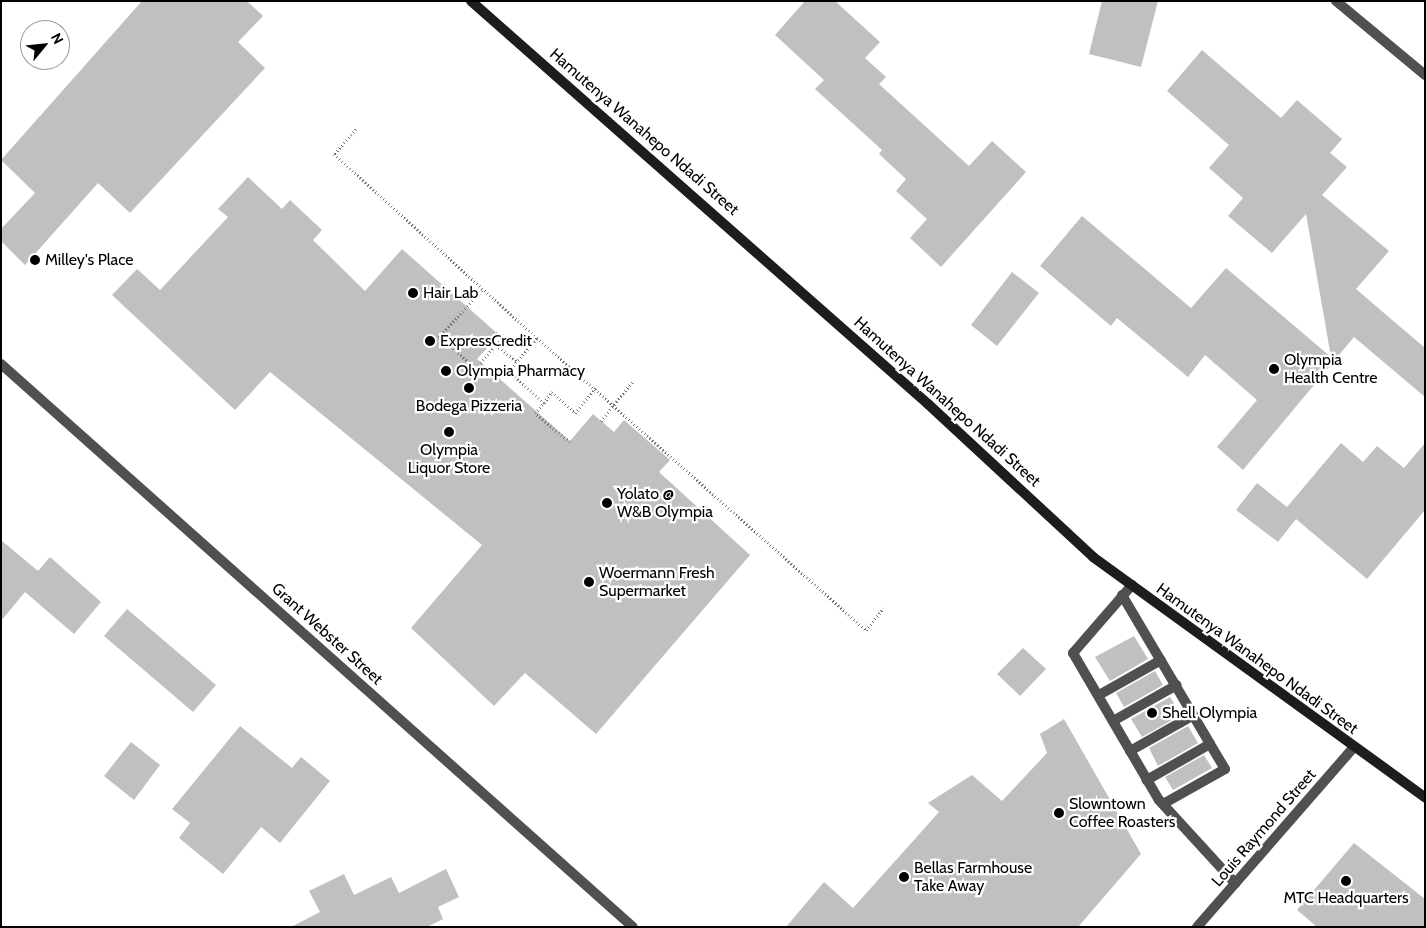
<!DOCTYPE html>
<html>
<head>
<meta charset="utf-8">
<style>
	body { margin:0 }
	#map { position:relative; width:1426px; height:928px; overflow:hidden; background:#fff; font-family:Cabin,sans-serif }
	div>[style] { position:absolute }
	.building>* { inset:0; background:#c0c0c0 }
	.path>* { height:3px; margin-top:-1.5px; transform-origin:0; background:repeating-linear-gradient(90deg,#727272 0 1px,transparent 0 3.5px) }
	.lane>* { height:10px; margin:-5px; padding:0 5px; transform-origin:5px; border-radius:5px; background:#505050 }
	.street>* { height:10px; margin:-5px; padding:0 5px; transform-origin:5px; border-radius:5px; background:#505050 }
	.secondary>* { height:10px; margin:-5px; padding:0 5px; transform-origin:5px; border-radius:5px; background:#1d1d1d }
	.dots>* { width:14px; height:14px; translate:-50% -50%; box-sizing:border-box; border:2px solid #fff; border-radius:50% }
	span { translate:-50% -50%; white-space:nowrap; text-align:center; line-height:1.15; -webkit-text-stroke:4.5px #fff; paint-order:stroke }
	.street-label { font-size:16px; color:#000 }
	.poi-label { font-size:16px; color:#000 }
	.left { translate:0 -50%; text-align:left }
	.frame { position:absolute; inset:0; border:2px solid #000; pointer-events:none }
	.north { position:absolute; left:20px; top:20px; width:50px; height:50px; box-sizing:border-box; background:#fff; border:1px solid #999; border-radius:50%; rotate:62deg; font-size:14px; font-weight:700; line-height:20px; text-align:center; color:#000 }
	.north::after { content:''; display:block; margin:auto; width:18px; height:22px; background:#000; clip-path:polygon(50% 0,100% 100%,50% 72%,0 100%) }
</style>
</head>
<body>
<div id="map">
	<div class="building">
		<div style="clip-path:polygon(142px 1px,247px 1px,263px 16px,238px 42px,265px 68px,130px 213px,98px 183px,25px 265px,1px 241px,1px 229px,35px 193px,1px 160px)"></div>
		<div style="clip-path:polygon(805px 1px,835px 1px,880px 42px,865px 58px,886px 77px,879px 84px,969px 166px,992px 141px,1026px 172px,941px 267px,910px 238px,927px 219px,896px 191px,906px 179px,879px 154px,882px 150px,815px 89px,824px 80px,775px 35px)"></div>
		<div style="clip-path:polygon(1102px 1px,1158px 1px,1141px 67px,1089px 54px)"></div>
		<div style="clip-path:polygon(1202px 50px,1281px 118px,1297px 100px,1342px 139px,1330px 153px,1347px 167px,1322px 195px,1389px 251px,1356px 289px,1425px 348px,1425px 397px,1354px 337px,1243px 470px,1217px 447px,1257px 400px,1205px 355px,1188px 377px,1117px 318px,1111px 326px,1040px 266px,1082px 216px,1191px 308px,1226px 268px,1331px 357px,1306px 214px,1272px 253px,1228px 216px,1243px 198px,1209px 168px,1229px 145px,1167px 91px)"></div>
		<div style="clip-path:polygon(248px 177px,282px 209px,290px 200px,322px 230px,313px 240px,365px 291px,402px 249px,499px 335px,477px 359px,570px 441px,593px 414px,614px 432px,624px 420px,670px 460px,659px 472px,750px 555px,596px 734px,525px 673px,494px 706px,411px 628px,482px 545px,270px 372px,235px 410px,112px 295px,137px 269px,160px 290px,228px 217px,218px 209px)"></div>
		<div style="clip-path:polygon(1012px 272px,1039px 293px,997px 346px,971px 325px)"></div>
		<div style="clip-path:polygon(1341px 443px,1363px 462px,1377px 446px,1404px 468px,1425px 443px,1425px 510px,1367px 579px,1296px 519px,1278px 542px,1236px 510px,1257px 483px,1287px 507px)"></div>
		<div style="clip-path:polygon(1px 540px,38px 571px,50px 557px,101px 602px,74px 634px,25px 592px,1px 621px)"></div>
		<div style="clip-path:polygon(127px 609px,216px 685px,193px 712px,104px 636px)"></div>
		<div style="clip-path:polygon(1134px 636px,1148px 659px,1110px 681px,1095px 657px)"></div>
		<div style="clip-path:polygon(1023px 648px,1046px 669px,1020px 696px,997px 674px)"></div>
		<div style="clip-path:polygon(1155px 671px,1163px 685px,1124px 707px,1116px 693px)"></div>
		<div style="clip-path:polygon(1170px 697px,1181px 715px,1142px 737px,1131px 719px)"></div>
		<div style="clip-path:polygon(1064px 719px,1141px 854px,1078px 927px,786px 927px,824px 882px,853px 908px,939px 812px,928px 803px,972px 775px,1002px 801px,1047px 753px,1040px 734px)"></div>
		<div style="clip-path:polygon(240px 726px,292px 768px,301px 757px,330px 781px,280px 843px,261px 827px,223px 874px,179px 838px,190px 823px,172px 809px)"></div>
		<div style="clip-path:polygon(1188px 726px,1198px 743px,1158px 766px,1149px 748px)"></div>
		<div style="clip-path:polygon(131px 742px,160px 765px,134px 800px,104px 776px)"></div>
		<div style="clip-path:polygon(1204px 755px,1212px 768px,1173px 790px,1165px 777px)"></div>
		<div style="clip-path:polygon(1354px 843px,1425px 899px,1425px 927px,1317px 927px,1297px 910px)"></div>
		<div style="clip-path:polygon(446px 869px,459px 897px,438px 907px,443px 919px,427px 927px,291px 927px,320px 912px,309px 891px,344px 874px,354px 895px,391px 877px,399px 893px)"></div>
	</div>
	<div class="path">
		<div style="left:356px;top:129px;width:33px;rotate:131deg"></div>
		<div style="left:334px;top:154px;width:274px;rotate:42.2deg"></div>
		<div style="left:482px;top:290px;width:64px;rotate:132.5deg"></div>
		<div style="left:439px;top:337px;width:48px;rotate:40deg"></div>
		<div style="left:476px;top:368px;width:30px;rotate:-49deg"></div>
		<div style="left:496px;top:332px;width:9px;rotate:27deg"></div>
		<div style="left:504px;top:336px;width:12px;rotate:132deg"></div>
		<div style="left:496px;top:345px;width:27px;rotate:39deg"></div>
		<div style="left:544px;top:403px;width:14px;rotate:-54deg"></div>
		<div style="left:552px;top:392px;width:31px;rotate:42deg"></div>
		<div style="left:575px;top:413px;width:33px;rotate:-50deg"></div>
		<div style="left:601px;top:421px;width:51px;rotate:-51.3deg"></div>
		<div style="left:570px;top:442px;width:45px;rotate:-140.4deg"></div>
		<div style="left:535px;top:413px;width:13px;rotate:-48deg"></div>
		<div style="left:544px;top:403px;width:47px;rotate:-137.6deg"></div>
		<div style="left:509px;top:371px;width:43px;rotate:-49.7deg"></div>
		<div style="left:537px;top:338px;width:440px;rotate:41.6deg"></div>
		<div style="left:866px;top:630px;width:28px;rotate:-51deg"></div>
	</div>
	<div class="lane">
		<div style="left:1132px;top:585px;width:90px;rotate:130.9deg"></div>
		<div style="left:1073px;top:653px;width:170px;rotate:59.7deg"></div>
		<div style="left:1159px;top:800px;width:113px;rotate:47.5deg"></div>
		<div style="left:1122px;top:595px;width:173px;rotate:59.4deg"></div>
		<div style="left:1210px;top:744px;width:73px;rotate:150.3deg"></div>
		<div style="left:1099px;top:695px;width:71px;rotate:-29.4deg"></div>
		<div style="left:1113px;top:721px;width:73px;rotate:-29.4deg"></div>
		<div style="left:1130px;top:751px;width:73px;rotate:-29.4deg"></div>
		<div style="left:1163px;top:804px;width:71px;rotate:-29.4deg"></div>
		<div style="left:1225px;top:769px;width:29px;rotate:-121deg"></div>
	</div>
	<div class="street">
		<div style="left:1336px;top:1px;width:116px;rotate:39.7deg"></div>
		<div style="left:1px;top:364px;width:846px;rotate:41.7deg"></div>
		<div style="left:1197px;top:927px;width:237px;rotate:-48.9deg"></div>
	</div>
	<div class="secondary">
		<div style="left:471px;top:1px;width:609px;rotate:41.41deg"></div>
		<div style="left:928px;top:404px;width:225px;rotate:42.8deg"></div>
		<div style="left:1093px;top:557px;width:410px;rotate:35.9deg"></div>
	</div>
	<div class="dots">
		<div style="left:35px;top:260px;background:#000"></div>
		<div style="left:413px;top:293px;background:#000"></div>
		<div style="left:430px;top:341px;background:#000"></div>
		<div style="left:1274px;top:369px;background:#000"></div>
		<div style="left:446px;top:371px;background:#000"></div>
		<div style="left:469px;top:388px;background:#000"></div>
		<div style="left:449px;top:432px;background:#000"></div>
		<div style="left:607px;top:503px;background:#000"></div>
		<div style="left:589px;top:582px;background:#000"></div>
		<div style="left:1152px;top:713px;background:#000"></div>
		<div style="left:1059px;top:813px;background:#000"></div>
		<div style="left:904px;top:877px;background:#000"></div>
		<div style="left:1346px;top:881px;background:#000"></div>
	</div>
	<div class="street-label">
		<span style="left:644px;top:132px;rotate:41deg">Hamutenya Wanahepo Ndadi Street</span>
		<span style="left:947px;top:402px;rotate:42deg">Hamutenya Wanahepo Ndadi Street</span>
		<span style="left:327px;top:634px;rotate:42deg">Grant Webster Street</span>
		<span style="left:1257px;top:659px;rotate:36deg">Hamutenya Wanahepo Ndadi Street</span>
		<span style="left:1264px;top:828px;rotate:-49deg">Louis Raymond Street</span>
	</div>
	<div class="poi-label">
		<span class="left" style="left:45px;top:260px">Milley's Place</span>
		<span class="left" style="left:423px;top:293px">Hair Lab</span>
		<span class="left" style="left:440px;top:341px">ExpressCredit</span>
		<span class="left" style="left:1284px;top:369px">Olympia<br>Health Centre</span>
		<span class="left" style="left:456px;top:371px">Olympia Pharmacy</span>
		<span style="left:469px;top:406px">Bodega Pizzeria</span>
		<span style="left:449px;top:459px">Olympia<br>Liquor Store</span>
		<span class="left" style="left:617px;top:503px">Yolato @<br>W&amp;B Olympia</span>
		<span class="left" style="left:599px;top:582px">Woermann Fresh<br>Supermarket</span>
		<span class="left" style="left:1162px;top:713px">Shell Olympia</span>
		<span class="left" style="left:1069px;top:813px">Slowntown<br>Coffee Roasters</span>
		<span class="left" style="left:914px;top:877px">Bellas Farmhouse<br>Take Away</span>
		<span style="left:1346px;top:898px">MTC Headquarters</span>
	</div>
	<div class="frame"></div>
	<div class="north">N</div>
</div>
</body>
</html>
